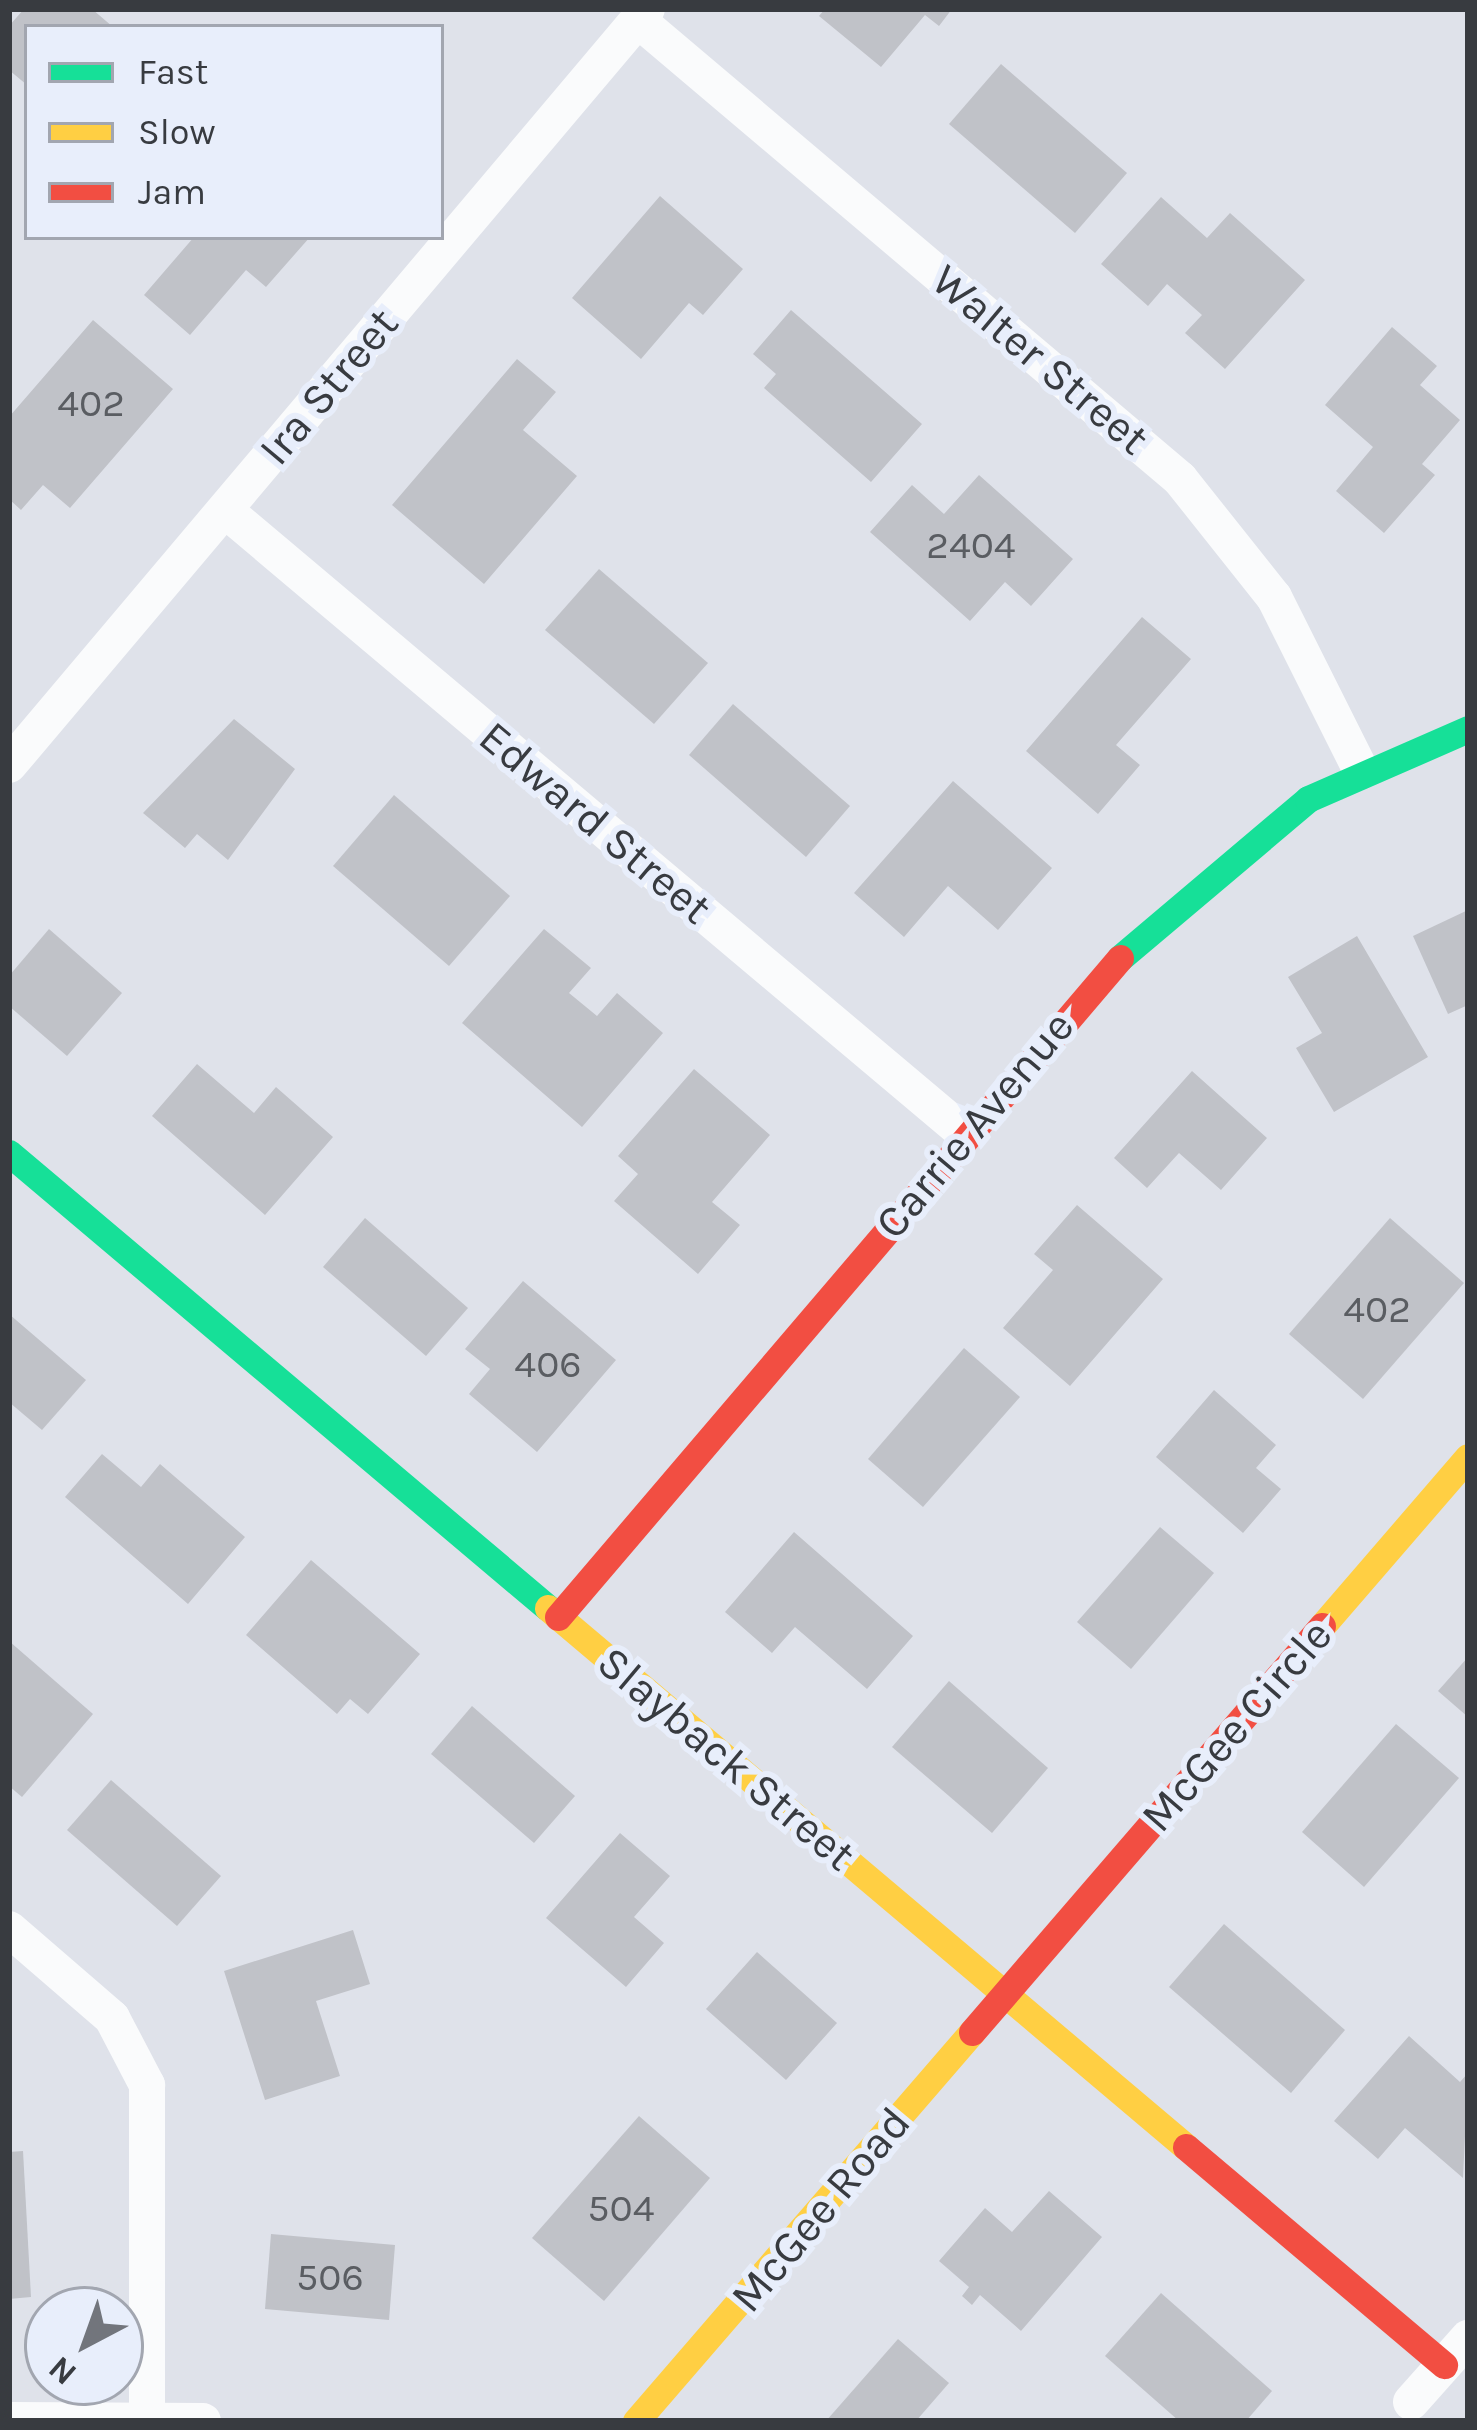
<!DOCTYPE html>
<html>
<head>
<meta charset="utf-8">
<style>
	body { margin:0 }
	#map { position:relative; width:1477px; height:2430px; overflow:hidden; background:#dfe2ea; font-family:Karla,sans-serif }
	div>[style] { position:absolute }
	.building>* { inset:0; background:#c0c2c8 }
	.street>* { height:36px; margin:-18px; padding:0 18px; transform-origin:18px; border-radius:18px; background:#fafbfc }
	.fast>* { height:27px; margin:-13.5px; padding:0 13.5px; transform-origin:13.5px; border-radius:13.5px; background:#16e098 }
	.slow>* { height:27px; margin:-13.5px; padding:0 13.5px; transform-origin:13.5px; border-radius:13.5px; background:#ffcf43 }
	.jam>* { height:27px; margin:-13.5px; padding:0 13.5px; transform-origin:13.5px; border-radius:13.5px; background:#f24e42 }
	span { translate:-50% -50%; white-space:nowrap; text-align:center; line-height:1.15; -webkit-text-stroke:12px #e8eefb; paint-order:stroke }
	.number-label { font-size:39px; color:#5a5d62 }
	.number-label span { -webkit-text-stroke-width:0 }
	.street-label { font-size:45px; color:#383b40 }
	.frame { position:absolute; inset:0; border:12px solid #383b40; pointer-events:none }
	.legend { position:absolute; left:24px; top:24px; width:420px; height:216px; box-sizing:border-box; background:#e8eefb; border:3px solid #a2a6b0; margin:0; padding:15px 21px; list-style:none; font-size:36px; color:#383b40 }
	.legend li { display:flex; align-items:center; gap:24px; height:60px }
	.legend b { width:60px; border:3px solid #a2a6b0 }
	.north { position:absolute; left:24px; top:2286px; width:120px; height:120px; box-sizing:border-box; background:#e8eefb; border:3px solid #a2a6b0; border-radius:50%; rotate:221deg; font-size:33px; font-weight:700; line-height:48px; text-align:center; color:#383b40 }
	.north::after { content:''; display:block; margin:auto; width:42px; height:54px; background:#72757c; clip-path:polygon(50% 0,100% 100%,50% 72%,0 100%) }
</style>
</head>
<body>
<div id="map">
	<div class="building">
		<div style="clip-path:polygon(24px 9px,92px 9px,113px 27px,27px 27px,27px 85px,9px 70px,9px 26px)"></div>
		<div style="clip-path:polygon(825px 9px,952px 9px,939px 26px,925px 15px,881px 67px,819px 16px)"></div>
		<div style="clip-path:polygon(1001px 64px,1127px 173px,1075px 233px,949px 124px)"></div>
		<div style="clip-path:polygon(660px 196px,743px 269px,703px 315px,689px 303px,641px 359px,572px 298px)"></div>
		<div style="clip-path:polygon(1161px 197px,1207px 238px,1230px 213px,1305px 280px,1225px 369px,1185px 333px,1202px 315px,1167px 284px,1148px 306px,1101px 264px)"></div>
		<div style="clip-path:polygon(194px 237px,310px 237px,266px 287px,246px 270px,190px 335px,144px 295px)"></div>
		<div style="clip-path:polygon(791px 310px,922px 424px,871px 482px,764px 388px,776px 374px,753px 354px)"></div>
		<div style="clip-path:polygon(93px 320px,173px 389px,70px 508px,43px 485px,21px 510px,9px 499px,9px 417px)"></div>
		<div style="clip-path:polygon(1392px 327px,1437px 366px,1420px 385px,1460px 420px,1422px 464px,1435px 475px,1384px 533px,1336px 491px,1373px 447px,1325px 405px)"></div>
		<div style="clip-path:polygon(517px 359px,556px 392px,523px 430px,577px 476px,484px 584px,392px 505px)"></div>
		<div style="clip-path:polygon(979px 475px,1073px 559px,1031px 606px,1005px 582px,970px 621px,870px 532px,912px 485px,944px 514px)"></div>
		<div style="clip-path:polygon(599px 569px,708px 663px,654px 724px,545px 630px)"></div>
		<div style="clip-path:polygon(1142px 617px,1191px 659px,1116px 745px,1140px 765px,1098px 814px,1026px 751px)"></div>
		<div style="clip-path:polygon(733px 704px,850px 806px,806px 857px,689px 755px)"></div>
		<div style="clip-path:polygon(234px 719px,295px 769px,228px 860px,197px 834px,185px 848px,143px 813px)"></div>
		<div style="clip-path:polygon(953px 781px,1052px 868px,998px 930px,948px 886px,904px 937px,854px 893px)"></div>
		<div style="clip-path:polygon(394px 795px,510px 896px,449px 966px,333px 866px)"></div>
		<div style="clip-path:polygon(1468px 910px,1468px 1005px,1448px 1014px,1413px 936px)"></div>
		<div style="clip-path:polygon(49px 929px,122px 993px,67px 1056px,9px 1006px,9px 976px)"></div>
		<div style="clip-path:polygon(544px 929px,591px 968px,569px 993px,597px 1016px,617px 993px,663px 1033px,582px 1127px,462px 1023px)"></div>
		<div style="clip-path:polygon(1357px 936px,1428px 1057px,1334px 1112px,1296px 1048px,1322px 1033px,1288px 977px)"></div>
		<div style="clip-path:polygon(197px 1064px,254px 1113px,276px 1087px,333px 1137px,265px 1215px,152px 1116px)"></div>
		<div style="clip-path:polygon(694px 1069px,770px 1135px,712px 1202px,740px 1225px,698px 1274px,614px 1201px,638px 1174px,618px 1156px)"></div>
		<div style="clip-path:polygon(1192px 1071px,1267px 1138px,1221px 1190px,1179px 1153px,1147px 1188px,1114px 1158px)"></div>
		<div style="clip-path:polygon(1077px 1205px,1163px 1279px,1070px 1386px,1003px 1328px,1053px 1270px,1034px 1254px)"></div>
		<div style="clip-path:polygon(365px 1218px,468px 1308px,426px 1356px,323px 1267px)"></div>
		<div style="clip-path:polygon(1390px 1218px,1464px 1283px,1363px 1399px,1289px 1334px)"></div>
		<div style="clip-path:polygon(523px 1281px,616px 1360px,537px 1452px,469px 1394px,490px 1369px,465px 1349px)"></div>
		<div style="clip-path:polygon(9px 1314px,86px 1380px,42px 1430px,9px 1402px)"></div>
		<div style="clip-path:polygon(964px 1348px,1020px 1397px,923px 1507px,868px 1459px)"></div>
		<div style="clip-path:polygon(1214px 1390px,1276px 1445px,1256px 1468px,1281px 1489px,1243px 1533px,1156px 1457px)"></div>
		<div style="clip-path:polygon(102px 1454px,141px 1487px,160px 1464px,245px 1537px,188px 1604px,65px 1497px)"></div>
		<div style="clip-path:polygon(1160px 1527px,1214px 1573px,1131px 1669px,1077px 1622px)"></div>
		<div style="clip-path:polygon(794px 1532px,913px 1636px,867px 1689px,795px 1627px,772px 1653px,725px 1612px)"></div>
		<div style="clip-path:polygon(311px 1560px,420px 1654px,368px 1714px,350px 1699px,337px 1714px,246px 1635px)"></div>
		<div style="clip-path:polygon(9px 1641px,93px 1714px,22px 1797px,9px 1786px)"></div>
		<div style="clip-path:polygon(1468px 1657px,1468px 1717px,1438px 1691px)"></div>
		<div style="clip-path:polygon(949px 1681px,1048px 1768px,992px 1833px,892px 1747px)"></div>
		<div style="clip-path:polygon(472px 1706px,575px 1796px,534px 1843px,431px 1754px)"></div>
		<div style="clip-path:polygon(1396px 1724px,1459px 1778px,1364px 1887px,1302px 1832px)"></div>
		<div style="clip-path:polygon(111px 1780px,221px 1876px,177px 1926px,67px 1830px)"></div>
		<div style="clip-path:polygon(620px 1833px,670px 1876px,634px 1917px,664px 1943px,626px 1987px,546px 1918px)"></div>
		<div style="clip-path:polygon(1224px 1924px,1345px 2030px,1291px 2093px,1169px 1987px)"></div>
		<div style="clip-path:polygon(353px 1930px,370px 1984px,316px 2001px,340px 2076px,265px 2100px,224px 1971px)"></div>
		<div style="clip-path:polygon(757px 1952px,837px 2023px,786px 2080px,706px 2009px)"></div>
		<div style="clip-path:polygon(1409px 2036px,1460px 2082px,1468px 2073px,1463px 2178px,1405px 2128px,1378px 2159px,1334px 2121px)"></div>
		<div style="clip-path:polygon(639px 2116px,710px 2178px,604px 2301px,532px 2238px)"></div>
		<div style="clip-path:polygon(23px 2151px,31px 2297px,9px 2299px,9px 2152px)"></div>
		<div style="clip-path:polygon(1049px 2191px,1102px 2237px,1021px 2331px,980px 2295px,972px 2305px,962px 2296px,969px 2287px,939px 2261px,985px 2208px,1012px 2232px)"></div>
		<div style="clip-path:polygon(271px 2234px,395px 2245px,389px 2320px,265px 2309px)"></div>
		<div style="clip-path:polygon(1161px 2293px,1272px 2391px,1246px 2421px,1179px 2421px,1105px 2356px)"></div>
		<div style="clip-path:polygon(898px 2339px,949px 2383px,916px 2421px,826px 2421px)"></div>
	</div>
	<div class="street">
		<div style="left:638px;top:20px;width:710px;rotate:40.26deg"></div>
		<div style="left:1180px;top:479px;width:151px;rotate:51.5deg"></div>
		<div style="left:1274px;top:597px;width:192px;rotate:63.4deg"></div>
		<div style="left:226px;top:511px;width:965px;rotate:40.12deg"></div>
		<div style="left:9px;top:765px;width:989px;rotate:-49.84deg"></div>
		<div style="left:9px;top:1929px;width:136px;rotate:40.8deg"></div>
		<div style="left:112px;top:2018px;width:76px;rotate:62.4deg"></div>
		<div style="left:147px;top:2085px;width:333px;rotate:90deg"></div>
		<div style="left:1411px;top:2402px;width:86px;rotate:-48.3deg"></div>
		<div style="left:9px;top:2420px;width:194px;rotate:0.3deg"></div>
	</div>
	<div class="fast">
		<div style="left:1120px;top:958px;width:246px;rotate:-40.2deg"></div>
		<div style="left:1308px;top:799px;width:175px;rotate:-23.6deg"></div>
		<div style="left:9px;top:1153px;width:705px;rotate:40.17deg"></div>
	</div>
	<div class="slow">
		<div style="left:548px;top:1608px;width:835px;rotate:40.19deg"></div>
		<div style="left:1322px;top:1626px;width:223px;rotate:-49.2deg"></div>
		<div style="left:636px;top:2421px;width:514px;rotate:-49.18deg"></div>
	</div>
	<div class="jam">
		<div style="left:558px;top:1617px;width:866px;rotate:-49.54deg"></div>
		<div style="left:972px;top:2032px;width:536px;rotate:-49.24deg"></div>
		<div style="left:1186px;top:2147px;width:338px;rotate:40.2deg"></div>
	</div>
	<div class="number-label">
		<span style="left:91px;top:403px">402</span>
		<span style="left:971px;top:545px">2404</span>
		<span style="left:1377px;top:1309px">402</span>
		<span style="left:548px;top:1364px">406</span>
		<span style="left:621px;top:2208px">504</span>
		<span style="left:330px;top:2277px">506</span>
	</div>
	<div class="street-label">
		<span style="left:1040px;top:360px;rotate:40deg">Walter Street</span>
		<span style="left:329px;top:387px;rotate:-50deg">Ira Street</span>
		<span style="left:595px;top:823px;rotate:40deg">Edward Street</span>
		<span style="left:975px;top:1125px;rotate:-50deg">Carrie Avenue</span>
		<span style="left:1237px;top:1726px;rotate:-49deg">McGee Circle</span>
		<span style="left:726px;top:1759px;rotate:40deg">Slayback Street</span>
		<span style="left:821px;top:2210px;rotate:-50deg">McGee Road</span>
	</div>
	<div class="frame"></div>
	<ul class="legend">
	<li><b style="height:15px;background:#16e098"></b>Fast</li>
	<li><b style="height:15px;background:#ffcf43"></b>Slow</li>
	<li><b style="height:15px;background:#f24e42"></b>Jam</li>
	</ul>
	<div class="north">N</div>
</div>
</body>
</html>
